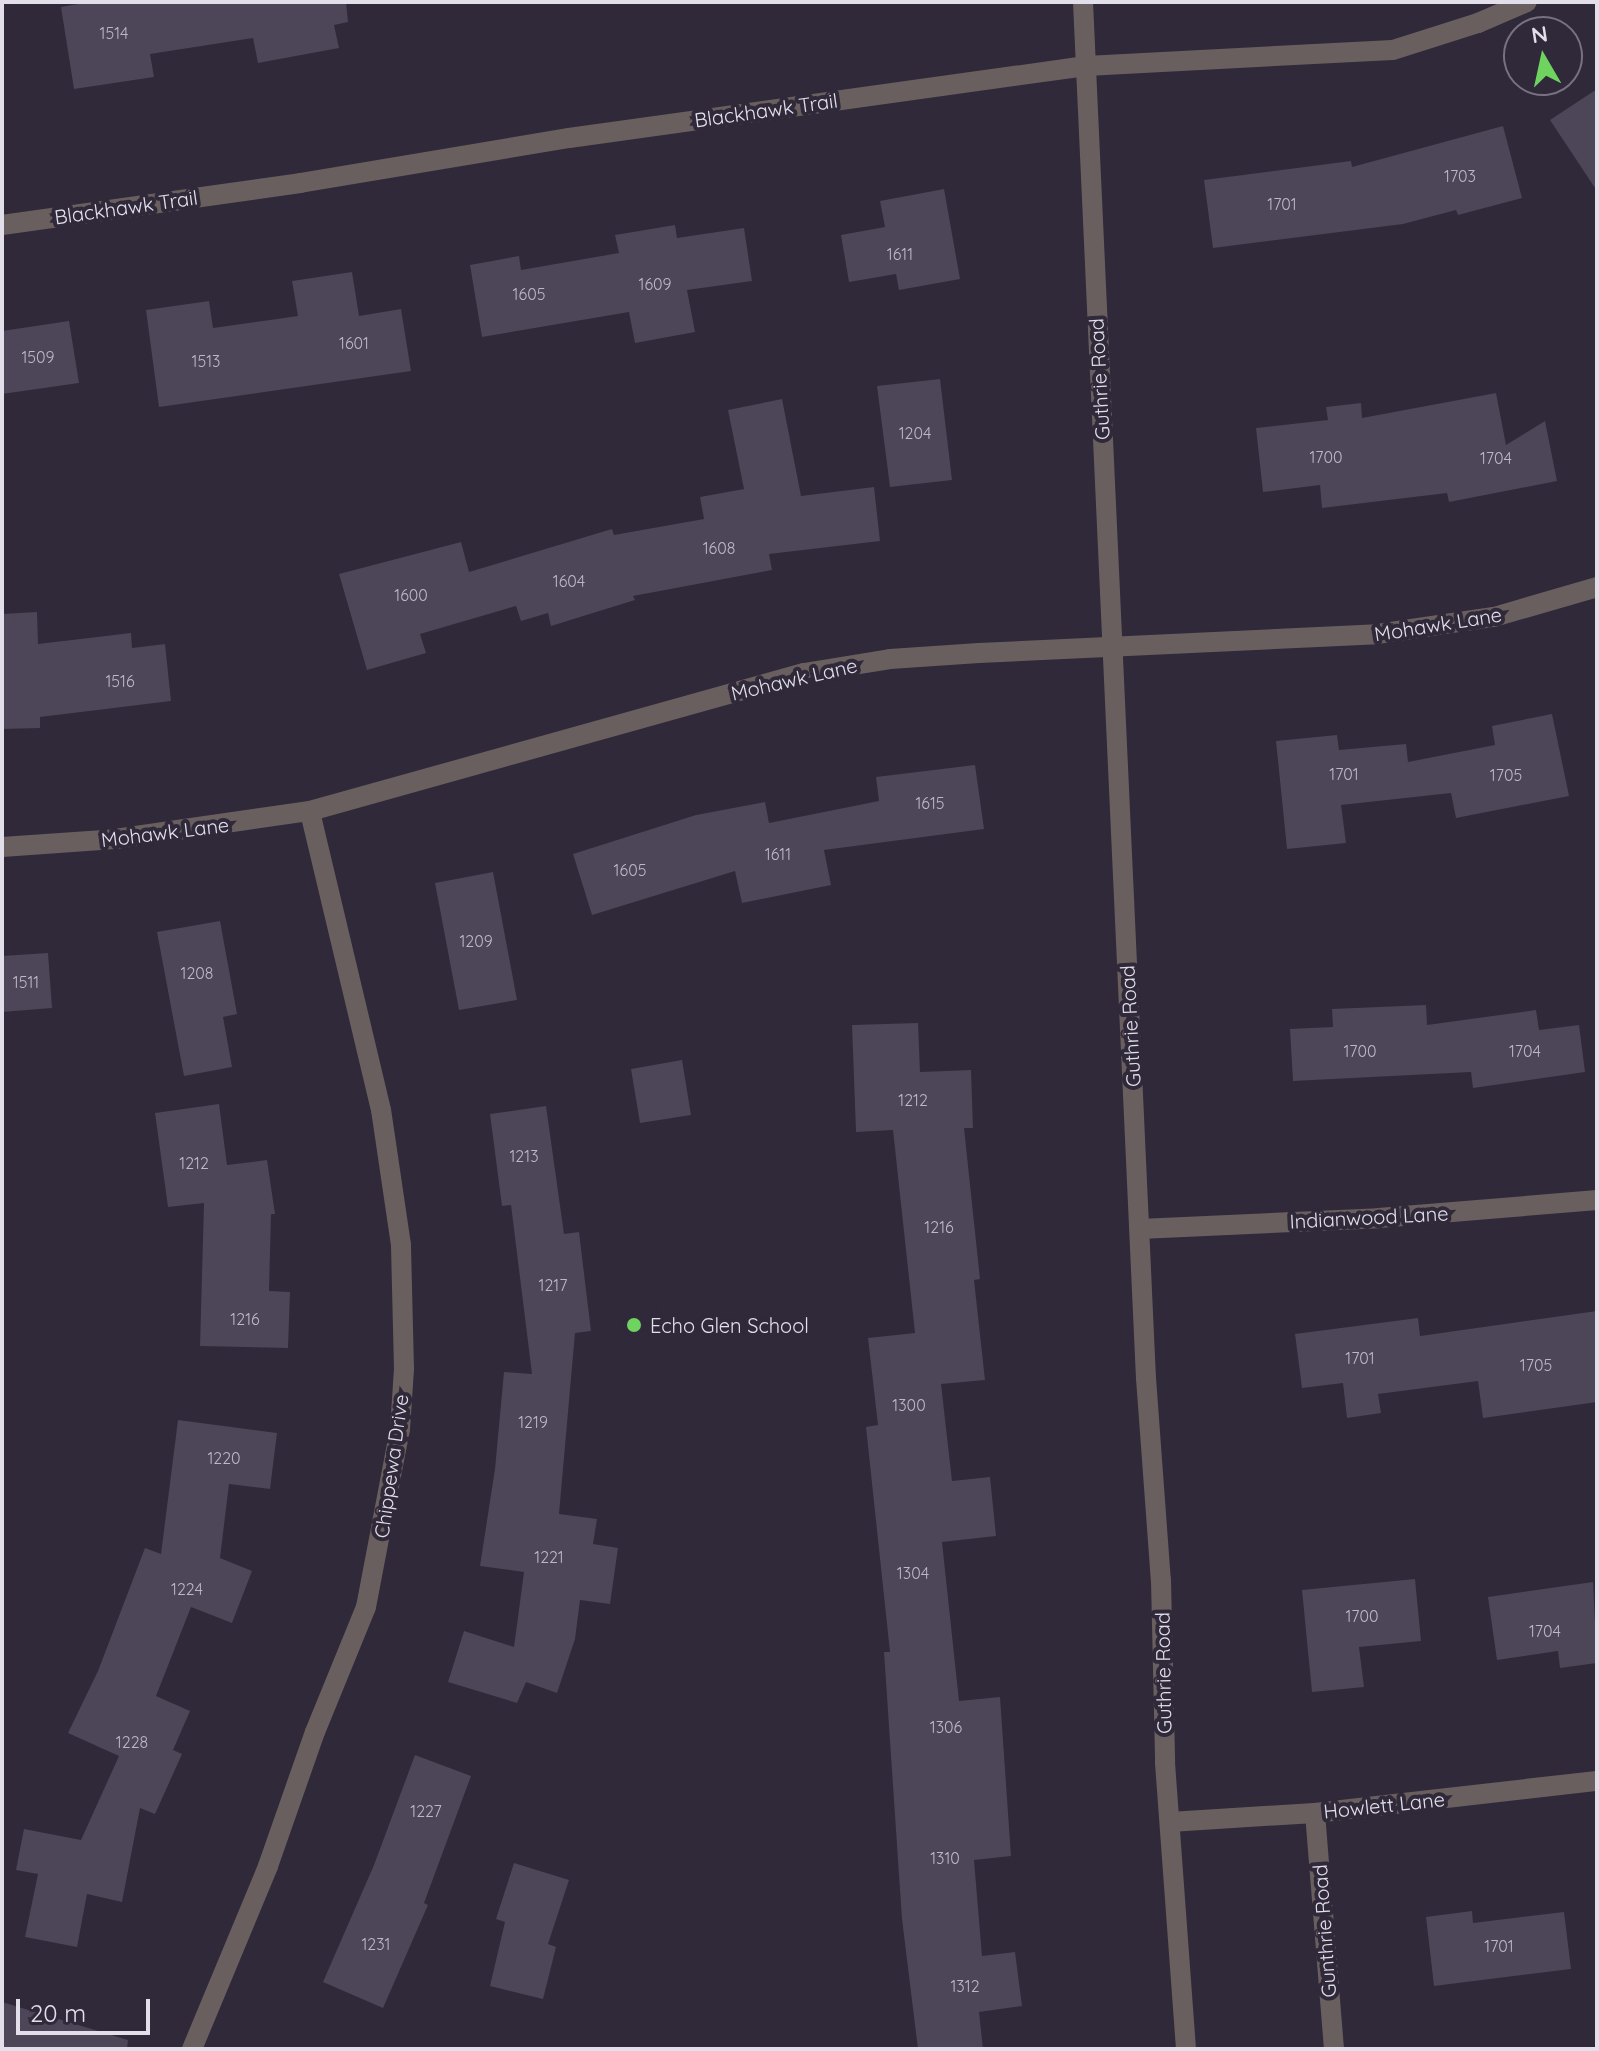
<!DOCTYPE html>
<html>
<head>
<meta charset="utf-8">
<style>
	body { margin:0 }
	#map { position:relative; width:1599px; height:2051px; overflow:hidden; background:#2f293a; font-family:Quicksand,sans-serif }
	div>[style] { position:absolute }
	.building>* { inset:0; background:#4d4558 }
	.minor>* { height:20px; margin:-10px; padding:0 10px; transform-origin:10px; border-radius:10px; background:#6a5f5f }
	.tertiary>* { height:20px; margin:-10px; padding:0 10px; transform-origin:10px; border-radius:10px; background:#6a5f5f }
	.dots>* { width:22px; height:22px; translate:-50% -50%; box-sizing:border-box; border:4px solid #2f293a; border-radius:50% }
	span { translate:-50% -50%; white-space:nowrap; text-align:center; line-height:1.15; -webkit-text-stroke:8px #2f293a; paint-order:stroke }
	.number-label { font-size:16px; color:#bdb8c6 }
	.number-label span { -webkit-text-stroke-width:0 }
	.street-label { font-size:20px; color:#e2deea }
	.poi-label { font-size:20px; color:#e2deea }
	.left { translate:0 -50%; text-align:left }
	.frame { position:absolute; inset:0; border:4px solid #e2deea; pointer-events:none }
	.north { position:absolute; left:1503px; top:16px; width:80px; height:80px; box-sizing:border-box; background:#2f293a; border:2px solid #777180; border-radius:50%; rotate:351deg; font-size:22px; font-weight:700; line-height:32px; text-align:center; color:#e2deea }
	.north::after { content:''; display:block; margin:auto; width:28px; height:36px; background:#6fd360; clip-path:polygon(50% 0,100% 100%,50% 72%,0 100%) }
	.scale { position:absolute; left:16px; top:1999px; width:134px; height:36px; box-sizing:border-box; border:4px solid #e2deea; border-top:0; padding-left:10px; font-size:24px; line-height:28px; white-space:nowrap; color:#e2deea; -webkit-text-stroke:6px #2f293a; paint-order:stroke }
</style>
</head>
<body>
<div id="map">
	<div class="building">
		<div style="clip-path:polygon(89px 2px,346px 2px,348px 22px,334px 25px,339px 48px,258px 63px,253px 38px,150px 54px,154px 77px,74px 89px,61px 7px)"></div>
		<div style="clip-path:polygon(1597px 89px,1597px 191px,1550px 120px)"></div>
		<div style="clip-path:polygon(1503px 126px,1522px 198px,1458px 215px,1456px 210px,1403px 224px,1213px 248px,1204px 180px,1351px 161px,1352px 167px)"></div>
		<div style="clip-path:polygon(944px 189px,960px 279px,899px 290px,896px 274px,849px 282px,841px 235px,885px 227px,880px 201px)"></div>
		<div style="clip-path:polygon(675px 225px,677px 238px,744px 228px,752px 281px,687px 290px,695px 332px,635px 343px,629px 312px,482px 337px,470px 265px,519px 256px,521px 270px,619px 253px,615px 235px)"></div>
		<div style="clip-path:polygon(352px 272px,359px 316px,401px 309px,411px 371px,159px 407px,146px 310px,209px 301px,213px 328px,298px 316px,292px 281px)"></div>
		<div style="clip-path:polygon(69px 321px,79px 383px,2px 394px,2px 331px)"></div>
		<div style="clip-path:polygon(940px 379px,952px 480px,890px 487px,877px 386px)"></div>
		<div style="clip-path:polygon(1496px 393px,1506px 445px,1545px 421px,1557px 481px,1449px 502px,1447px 493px,1322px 508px,1320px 485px,1263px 492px,1256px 428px,1328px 420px,1326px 407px,1361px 403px,1362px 418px)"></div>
		<div style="clip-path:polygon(782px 399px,801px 496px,874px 487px,880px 541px,769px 554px,772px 570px,633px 596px,635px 600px,551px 626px,548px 613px,521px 621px,516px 606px,420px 634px,426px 653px,367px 670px,339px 574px,461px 542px,469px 572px,612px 529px,614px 535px,704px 519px,700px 497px,744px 489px,728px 410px)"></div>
		<div style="clip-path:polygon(37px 612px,38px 644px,131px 633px,132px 648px,165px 644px,171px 701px,40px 717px,40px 728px,2px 729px,2px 614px)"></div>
		<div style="clip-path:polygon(1552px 714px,1569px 796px,1456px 818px,1451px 793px,1341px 805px,1346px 843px,1287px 849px,1276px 741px,1337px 735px,1339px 750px,1406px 744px,1408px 762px,1495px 745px,1492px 726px)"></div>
		<div style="clip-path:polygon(975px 765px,984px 829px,824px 850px,831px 885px,742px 903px,735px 871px,592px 915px,573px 854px,696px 815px,765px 802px,769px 823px,879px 801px,876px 777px)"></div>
		<div style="clip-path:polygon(493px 872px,517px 1000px,459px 1010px,435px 883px)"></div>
		<div style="clip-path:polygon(220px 921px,237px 1014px,223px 1017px,232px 1067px,184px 1076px,157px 932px)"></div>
		<div style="clip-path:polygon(48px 953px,52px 1008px,2px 1012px,2px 956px)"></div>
		<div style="clip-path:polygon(1426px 1005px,1427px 1025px,1536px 1010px,1539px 1030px,1579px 1025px,1585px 1072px,1473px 1088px,1471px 1072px,1293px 1081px,1290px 1029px,1333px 1027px,1332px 1009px)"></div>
		<div style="clip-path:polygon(918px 1023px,920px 1072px,971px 1070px,973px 1128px,964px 1128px,980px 1279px,974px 1280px,985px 1380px,941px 1384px,952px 1481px,990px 1477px,996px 1536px,942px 1542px,959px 1701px,1000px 1697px,1011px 1856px,974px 1860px,982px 1956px,1015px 1952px,1022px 2006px,979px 2012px,983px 2049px,918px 2049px,902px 1919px,884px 1652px,890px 1652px,866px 1427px,878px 1425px,868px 1338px,915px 1333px,893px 1130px,856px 1132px,852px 1025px)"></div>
		<div style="clip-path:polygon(682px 1060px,691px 1115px,640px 1123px,631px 1069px)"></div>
		<div style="clip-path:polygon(219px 1104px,227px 1165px,267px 1160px,275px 1214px,271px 1214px,269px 1291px,290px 1292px,288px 1348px,200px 1346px,204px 1203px,168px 1207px,155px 1113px)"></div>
		<div style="clip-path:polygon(546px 1106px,564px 1234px,579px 1232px,591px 1331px,575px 1333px,559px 1514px,597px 1519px,593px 1544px,618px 1548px,610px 1604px,580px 1600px,575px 1639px,557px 1693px,526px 1682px,517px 1703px,448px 1682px,464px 1631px,514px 1647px,524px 1572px,480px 1566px,495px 1469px,504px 1372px,532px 1374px,511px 1205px,502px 1206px,490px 1114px)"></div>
		<div style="clip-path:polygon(1597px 1311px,1597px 1402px,1483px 1418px,1478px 1381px,1378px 1394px,1381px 1413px,1347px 1418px,1343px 1383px,1302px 1388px,1295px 1334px,1418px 1318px,1420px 1336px)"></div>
		<div style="clip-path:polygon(178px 1420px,277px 1433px,270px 1489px,229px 1484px,220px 1558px,252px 1571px,232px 1623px,191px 1607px,156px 1696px,190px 1711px,173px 1750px,182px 1754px,155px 1814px,140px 1808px,122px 1902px,87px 1894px,77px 1947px,25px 1937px,38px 1874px,16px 1870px,24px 1829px,81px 1840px,119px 1756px,68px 1733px,98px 1671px,145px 1548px,161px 1554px)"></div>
		<div style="clip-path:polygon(1415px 1579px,1421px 1641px,1359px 1647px,1364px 1687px,1312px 1692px,1302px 1590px)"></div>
		<div style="clip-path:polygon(1593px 1582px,1597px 1663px,1560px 1668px,1558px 1651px,1497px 1660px,1488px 1597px)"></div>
		<div style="clip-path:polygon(415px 1755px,471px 1776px,424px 1903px,428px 1905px,383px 2008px,323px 1982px,374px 1865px)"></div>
		<div style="clip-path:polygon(514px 1863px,569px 1880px,548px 1944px,556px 1947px,543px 1999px,490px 1986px,505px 1922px,496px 1919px)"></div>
		<div style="clip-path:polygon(1472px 1911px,1473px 1923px,1564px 1912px,1571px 1969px,1434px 1986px,1426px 1917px)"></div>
		<div style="clip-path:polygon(2px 2002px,128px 2040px,127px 2049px,2px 2049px)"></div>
	</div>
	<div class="minor">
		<div style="left:2px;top:225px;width:301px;rotate:-8deg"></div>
		<div style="left:300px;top:183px;width:273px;rotate:-9.5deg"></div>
		<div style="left:569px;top:138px;width:522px;rotate:-7.93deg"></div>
		<div style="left:1086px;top:66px;width:307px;rotate:-3deg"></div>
		<div style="left:1393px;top:50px;width:89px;rotate:-17.6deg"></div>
		<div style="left:1478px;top:23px;width:53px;rotate:-23.2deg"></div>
		<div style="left:2px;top:847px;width:113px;rotate:-4deg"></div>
		<div style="left:115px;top:839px;width:197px;rotate:-8.2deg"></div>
		<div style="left:310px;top:811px;width:513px;rotate:-15.61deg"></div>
		<div style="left:804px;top:673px;width:87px;rotate:-9.2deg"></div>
		<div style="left:890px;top:659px;width:89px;rotate:-3.9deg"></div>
		<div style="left:979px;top:653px;width:398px;rotate:-2.7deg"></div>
		<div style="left:1377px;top:634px;width:118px;rotate:-8.3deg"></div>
		<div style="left:1494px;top:617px;width:107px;rotate:-16.2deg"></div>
		<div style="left:1140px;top:1229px;width:239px;rotate:-2.6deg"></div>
		<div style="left:1379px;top:1218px;width:219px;rotate:-4.7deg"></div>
		<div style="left:1315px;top:1813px;width:237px;rotate:85.4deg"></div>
		<div style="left:1170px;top:1822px;width:145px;rotate:-3.6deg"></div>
		<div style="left:1315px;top:1813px;width:284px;rotate:-6.5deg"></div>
		<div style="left:192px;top:2049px;width:198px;rotate:-67.4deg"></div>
		<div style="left:268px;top:1866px;width:142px;rotate:-70.7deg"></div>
		<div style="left:315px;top:1732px;width:135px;rotate:-67.8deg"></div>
		<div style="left:366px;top:1607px;width:181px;rotate:-79.2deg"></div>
		<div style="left:400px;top:1429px;width:60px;rotate:-86.2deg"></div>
		<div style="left:404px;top:1369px;width:124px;rotate:-91.4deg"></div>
		<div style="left:401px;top:1245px;width:136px;rotate:-98.4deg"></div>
		<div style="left:381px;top:1110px;width:307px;rotate:-103.4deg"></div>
	</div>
	<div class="tertiary">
		<div style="left:1083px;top:2px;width:1377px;rotate:87.38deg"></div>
		<div style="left:1146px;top:1378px;width:203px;rotate:85.8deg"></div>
		<div style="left:1161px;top:1580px;width:183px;rotate:88.7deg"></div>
		<div style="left:1165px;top:1763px;width:287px;rotate:85.8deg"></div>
	</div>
	<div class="dots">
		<div style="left:634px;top:1325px;background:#6fd360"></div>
	</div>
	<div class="number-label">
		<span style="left:114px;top:33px">1514</span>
		<span style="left:1460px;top:176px">1703</span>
		<span style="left:1282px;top:204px">1701</span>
		<span style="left:900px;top:254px">1611</span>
		<span style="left:655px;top:284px">1609</span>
		<span style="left:529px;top:294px">1605</span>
		<span style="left:354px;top:343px">1601</span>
		<span style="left:38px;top:357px">1509</span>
		<span style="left:206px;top:361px">1513</span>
		<span style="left:915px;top:433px">1204</span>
		<span style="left:1326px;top:457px">1700</span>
		<span style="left:1496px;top:458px">1704</span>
		<span style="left:719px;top:548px">1608</span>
		<span style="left:569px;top:581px">1604</span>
		<span style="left:411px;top:595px">1600</span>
		<span style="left:120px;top:681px">1516</span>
		<span style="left:1344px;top:774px">1701</span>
		<span style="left:1506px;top:775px">1705</span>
		<span style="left:930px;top:803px">1615</span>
		<span style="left:778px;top:854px">1611</span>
		<span style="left:630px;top:870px">1605</span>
		<span style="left:476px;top:941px">1209</span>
		<span style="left:197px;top:973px">1208</span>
		<span style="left:26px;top:982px">1511</span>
		<span style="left:1360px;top:1051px">1700</span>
		<span style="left:1525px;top:1051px">1704</span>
		<span style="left:913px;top:1100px">1212</span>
		<span style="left:524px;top:1156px">1213</span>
		<span style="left:194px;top:1163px">1212</span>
		<span style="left:939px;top:1227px">1216</span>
		<span style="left:553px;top:1285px">1217</span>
		<span style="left:245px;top:1319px">1216</span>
		<span style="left:1360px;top:1358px">1701</span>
		<span style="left:1536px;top:1365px">1705</span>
		<span style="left:909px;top:1405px">1300</span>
		<span style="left:533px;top:1422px">1219</span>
		<span style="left:224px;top:1458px">1220</span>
		<span style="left:549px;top:1557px">1221</span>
		<span style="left:913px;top:1573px">1304</span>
		<span style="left:187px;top:1589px">1224</span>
		<span style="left:1362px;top:1616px">1700</span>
		<span style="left:1545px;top:1631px">1704</span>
		<span style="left:946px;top:1727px">1306</span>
		<span style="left:132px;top:1742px">1228</span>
		<span style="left:426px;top:1811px">1227</span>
		<span style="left:945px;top:1858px">1310</span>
		<span style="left:376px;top:1944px">1231</span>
		<span style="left:1499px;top:1946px">1701</span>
		<span style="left:965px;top:1986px">1312</span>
	</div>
	<div class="street-label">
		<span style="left:766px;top:110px;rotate:-8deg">Blackhawk Trail</span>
		<span style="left:126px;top:207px;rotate:-8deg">Blackhawk Trail</span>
		<span style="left:1099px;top:379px;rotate:-93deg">Guthrie Road</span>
		<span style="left:1438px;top:624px;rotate:-9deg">Mohawk Lane</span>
		<span style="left:794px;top:679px;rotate:-13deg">Mohawk Lane</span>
		<span style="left:165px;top:832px;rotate:-7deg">Mohawk Lane</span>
		<span style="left:1130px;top:1026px;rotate:-93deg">Guthrie Road</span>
		<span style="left:1369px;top:1217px;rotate:-3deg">Indianwood Lane</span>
		<span style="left:391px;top:1466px;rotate:-82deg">Chippewa Drive</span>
		<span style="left:1163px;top:1673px;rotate:-91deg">Guthrie Road</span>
		<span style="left:1384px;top:1805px;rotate:-6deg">Howlett Lane</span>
		<span style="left:1324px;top:1931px;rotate:-94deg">Gunthrie Road</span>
	</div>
	<div class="poi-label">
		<span class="left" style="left:650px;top:1325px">Echo Glen School</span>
	</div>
	<div class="frame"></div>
	<div class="north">N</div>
	<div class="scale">20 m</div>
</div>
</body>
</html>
